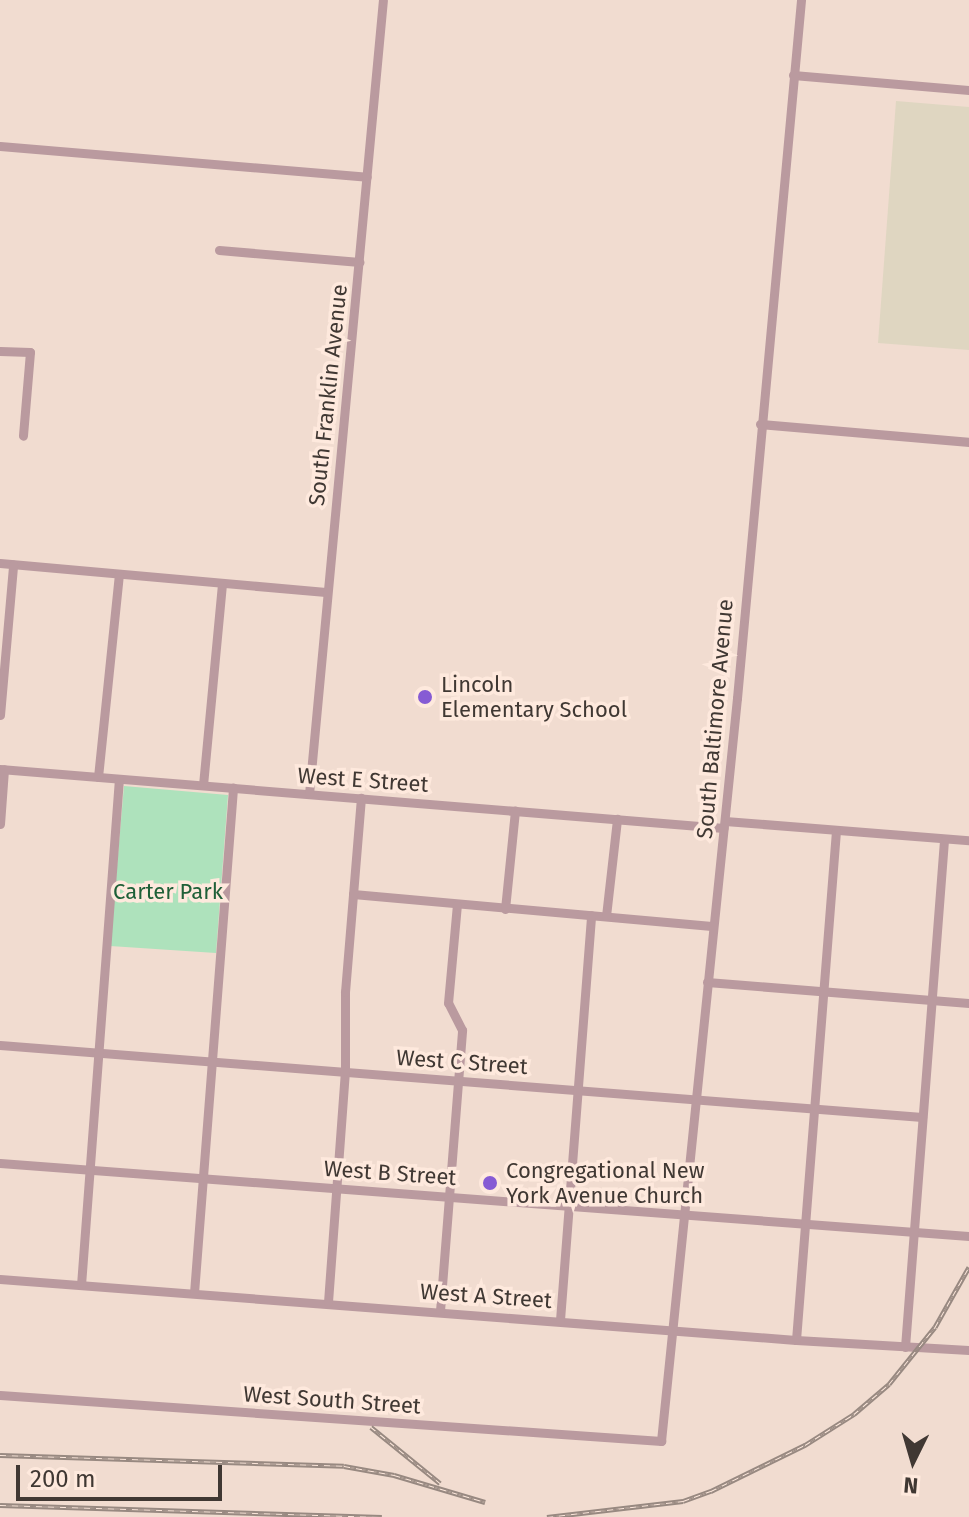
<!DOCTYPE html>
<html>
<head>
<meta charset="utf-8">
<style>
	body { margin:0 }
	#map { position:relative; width:969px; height:1517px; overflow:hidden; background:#f1dcd0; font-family:"Fira Sans",sans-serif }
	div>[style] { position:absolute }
	.industrial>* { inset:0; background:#dfd6c1 }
	.green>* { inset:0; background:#aee2bc }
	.minor>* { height:9px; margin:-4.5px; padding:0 4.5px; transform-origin:4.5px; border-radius:4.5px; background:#ba9a9f }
	.rail>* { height:5px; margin-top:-2.5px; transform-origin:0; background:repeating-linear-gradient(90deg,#fee9dd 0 6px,#988981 0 12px); box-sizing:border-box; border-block:2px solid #988981 }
	.dots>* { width:22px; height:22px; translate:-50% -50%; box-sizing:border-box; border:4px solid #fee9dd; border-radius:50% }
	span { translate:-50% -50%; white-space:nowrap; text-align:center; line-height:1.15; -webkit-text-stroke:7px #fee9dd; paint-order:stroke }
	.street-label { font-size:22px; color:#403833 }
	.poi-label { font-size:22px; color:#403833 }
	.left { translate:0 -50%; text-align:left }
	.park-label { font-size:22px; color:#1f6038 }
	.north { position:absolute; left:873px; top:1421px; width:80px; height:80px; -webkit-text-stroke:6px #fee9dd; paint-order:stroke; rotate:185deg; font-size:22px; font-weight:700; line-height:32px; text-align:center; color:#403833 }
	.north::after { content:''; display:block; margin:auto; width:28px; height:36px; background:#403833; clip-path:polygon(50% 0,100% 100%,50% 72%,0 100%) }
	.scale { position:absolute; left:16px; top:1465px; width:206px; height:36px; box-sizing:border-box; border:4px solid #403833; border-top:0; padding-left:10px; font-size:24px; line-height:28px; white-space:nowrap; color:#403833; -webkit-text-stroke:6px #fee9dd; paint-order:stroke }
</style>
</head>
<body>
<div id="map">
	<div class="industrial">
		<div style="clip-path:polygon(896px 101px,969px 107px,969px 350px,878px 343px)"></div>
	</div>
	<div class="green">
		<div style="clip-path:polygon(124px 786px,228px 795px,216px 953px,110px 946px)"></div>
	</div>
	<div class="minor">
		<div style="left:793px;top:75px;width:177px;rotate:4.9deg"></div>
		<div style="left:0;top:146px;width:368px;rotate:4.8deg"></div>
		<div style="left:219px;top:250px;width:141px;rotate:4.9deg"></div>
		<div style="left:0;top:351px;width:30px;rotate:2deg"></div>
		<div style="left:30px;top:352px;width:84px;rotate:94.8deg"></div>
		<div style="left:760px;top:424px;width:210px;rotate:4.9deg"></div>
		<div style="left:0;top:563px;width:327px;rotate:5.1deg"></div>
		<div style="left:0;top:715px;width:151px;rotate:-85deg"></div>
		<div style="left:0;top:769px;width:726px;rotate:4.66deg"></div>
		<div style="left:98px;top:777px;width:204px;rotate:-84.1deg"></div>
		<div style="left:203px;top:785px;width:203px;rotate:-84.6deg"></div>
		<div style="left:309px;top:794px;width:797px;rotate:-84.68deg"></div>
		<div style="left:725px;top:821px;width:245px;rotate:4.5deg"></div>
		<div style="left:0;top:824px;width:55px;rotate:-85.8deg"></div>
		<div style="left:353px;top:894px;width:360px;rotate:5.1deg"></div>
		<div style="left:505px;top:909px;width:99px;rotate:-84.2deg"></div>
		<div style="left:606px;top:916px;width:98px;rotate:-83.5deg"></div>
		<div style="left:707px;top:982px;width:263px;rotate:4.6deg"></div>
		<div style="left:0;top:1045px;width:925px;rotate:4.47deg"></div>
		<div style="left:0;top:1163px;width:972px;rotate:4.31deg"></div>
		<div style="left:0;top:1279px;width:798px;rotate:4.38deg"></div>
		<div style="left:796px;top:1340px;width:173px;rotate:3.3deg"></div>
		<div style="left:81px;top:1285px;width:507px;rotate:-85.71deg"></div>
		<div style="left:194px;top:1293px;width:507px;rotate:-85.58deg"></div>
		<div style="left:328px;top:1302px;width:232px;rotate:-85.8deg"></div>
		<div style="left:345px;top:1071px;width:79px;rotate:-90deg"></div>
		<div style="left:345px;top:992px;width:195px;rotate:-85.3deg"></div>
		<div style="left:440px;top:1311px;width:282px;rotate:-85.5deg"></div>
		<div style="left:462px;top:1030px;width:30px;rotate:-117deg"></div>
		<div style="left:448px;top:1003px;width:98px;rotate:-84.8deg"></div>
		<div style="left:560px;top:1320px;width:406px;rotate:-85.6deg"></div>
		<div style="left:796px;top:1340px;width:511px;rotate:-85.51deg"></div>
		<div style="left:905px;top:1347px;width:508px;rotate:-85.6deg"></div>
		<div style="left:0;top:1395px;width:663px;rotate:3.98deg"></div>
		<div style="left:661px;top:1441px;width:747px;rotate:-84.16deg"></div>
		<div style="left:737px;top:698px;width:701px;rotate:-84.76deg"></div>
	</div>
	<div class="rail">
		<div style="left:371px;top:1427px;width:89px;rotate:39.1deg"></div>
		<div style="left:0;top:1455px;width:344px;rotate:1.8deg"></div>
		<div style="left:344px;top:1466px;width:51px;rotate:10.2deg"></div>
		<div style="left:394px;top:1475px;width:95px;rotate:16.5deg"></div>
		<div style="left:0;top:1505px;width:382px;rotate:1.8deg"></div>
		<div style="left:547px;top:1517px;width:137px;rotate:-6.7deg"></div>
		<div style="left:683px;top:1501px;width:30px;rotate:-20deg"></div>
		<div style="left:711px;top:1491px;width:105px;rotate:-26.1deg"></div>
		<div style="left:805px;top:1445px;width:58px;rotate:-32.3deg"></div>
		<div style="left:854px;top:1414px;width:46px;rotate:-40.6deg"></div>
		<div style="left:889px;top:1384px;width:73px;rotate:-51.1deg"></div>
		<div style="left:935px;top:1327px;width:69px;rotate:-60.5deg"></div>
	</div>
	<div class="dots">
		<div style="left:425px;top:697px;background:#865bd4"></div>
		<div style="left:490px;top:1183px;background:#865bd4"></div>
	</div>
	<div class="street-label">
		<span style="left:328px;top:395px;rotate:-84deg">South Franklin Avenue</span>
		<span style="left:715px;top:719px;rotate:-85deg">South Baltimore Avenue</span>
		<span style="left:363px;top:780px;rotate:4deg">West E Street</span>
		<span style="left:462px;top:1062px;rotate:4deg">West C Street</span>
		<span style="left:390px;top:1173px;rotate:4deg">West B Street</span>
		<span style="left:486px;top:1296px;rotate:4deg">West A Street</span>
		<span style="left:332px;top:1400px;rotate:4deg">West South Street</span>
	</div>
	<div class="poi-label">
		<span class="left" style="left:441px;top:697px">Lincoln<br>Elementary School</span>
		<span class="left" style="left:506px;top:1183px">Congregational New<br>York Avenue Church</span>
	</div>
	<div class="park-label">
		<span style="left:168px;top:892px">Carter Park</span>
	</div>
	<div class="north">N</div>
	<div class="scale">200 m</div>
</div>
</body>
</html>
